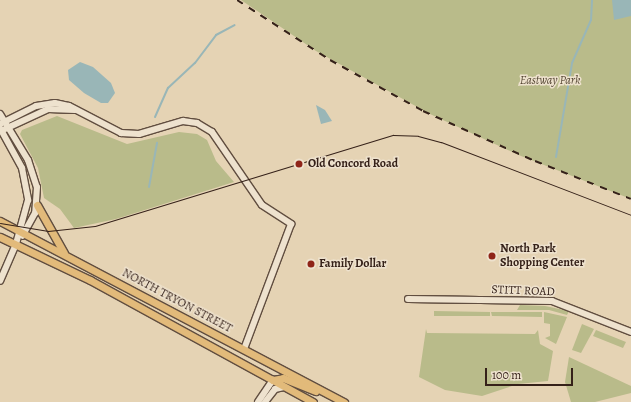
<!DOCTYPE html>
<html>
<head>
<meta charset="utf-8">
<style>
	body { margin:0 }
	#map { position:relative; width:631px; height:402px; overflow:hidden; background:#e5d3b4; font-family:Alegreya,serif }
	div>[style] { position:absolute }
	.green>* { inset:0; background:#b9bb8a }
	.water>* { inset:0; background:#99b6b7 }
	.stream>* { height:2px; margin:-1px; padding:0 1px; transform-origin:1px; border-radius:1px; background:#99b6b7 }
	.roads { filter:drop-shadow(1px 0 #614e40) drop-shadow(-1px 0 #614e40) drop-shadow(0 1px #614e40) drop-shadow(0 -1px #614e40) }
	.minor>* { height:6px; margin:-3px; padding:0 3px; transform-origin:3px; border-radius:3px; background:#eee2ce }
	.major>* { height:7px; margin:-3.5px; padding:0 3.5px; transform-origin:3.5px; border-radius:3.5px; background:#e2ba7a }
	.tram>* { height:1px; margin:-0.5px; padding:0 0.5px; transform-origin:0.5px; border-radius:0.5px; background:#352119 }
	.rail>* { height:2px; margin-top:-1px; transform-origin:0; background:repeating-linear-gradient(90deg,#352119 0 7px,transparent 0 14px) }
	.dots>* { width:11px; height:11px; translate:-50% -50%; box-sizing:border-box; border:2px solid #eee2ce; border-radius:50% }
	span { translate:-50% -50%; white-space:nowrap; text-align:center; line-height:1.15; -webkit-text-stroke:3px #eee2ce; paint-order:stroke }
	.park-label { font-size:12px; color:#564835; font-style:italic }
	.poi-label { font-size:12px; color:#352119; font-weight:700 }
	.left { translate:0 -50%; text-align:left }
	.street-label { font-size:12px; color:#352119 }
	.scale { position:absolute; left:485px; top:368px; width:88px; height:18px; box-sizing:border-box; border:2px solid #352119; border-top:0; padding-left:5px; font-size:12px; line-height:14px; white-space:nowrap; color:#352119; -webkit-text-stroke:3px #eee2ce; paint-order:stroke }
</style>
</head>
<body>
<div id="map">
	<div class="green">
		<div style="clip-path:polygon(241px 0,631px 0,631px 199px,521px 156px,430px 114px,316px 51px)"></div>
		<div style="clip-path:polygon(57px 116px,127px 144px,179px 132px,197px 134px,207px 140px,216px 161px,234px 182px,116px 219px,74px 228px,60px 209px,44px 198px,38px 168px,20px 134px,22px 130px)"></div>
		<div style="clip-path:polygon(520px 305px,545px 306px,569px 311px,567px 315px,549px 310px,517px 310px)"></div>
		<div style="clip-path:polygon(434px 311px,490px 312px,490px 316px,434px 316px)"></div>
		<div style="clip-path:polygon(491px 312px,542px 312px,542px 317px,492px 316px)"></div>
		<div style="clip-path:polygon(544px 312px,567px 317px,556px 344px,545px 338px,550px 336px,550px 324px,544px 323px)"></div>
		<div style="clip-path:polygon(582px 324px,594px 329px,581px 353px,572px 350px)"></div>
		<div style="clip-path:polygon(426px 329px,427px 333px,535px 334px,538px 330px,540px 344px,553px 351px,548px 381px,518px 384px,482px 396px,445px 390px,419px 377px)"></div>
		<div style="clip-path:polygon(596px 330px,626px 342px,623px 348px,593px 336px)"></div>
		<div style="clip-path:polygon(569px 357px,631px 386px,631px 393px,595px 402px,571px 402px,565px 382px)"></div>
	</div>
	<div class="water">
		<div style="clip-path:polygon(612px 0,631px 0,631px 16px,614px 20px)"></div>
		<div style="clip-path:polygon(80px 62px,93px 67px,111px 83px,115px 93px,108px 103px,101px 103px,84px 93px,69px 80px,68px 70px)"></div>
		<div style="clip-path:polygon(316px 105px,325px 110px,332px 121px,321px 124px)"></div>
	</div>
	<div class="stream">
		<div style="left:155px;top:117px;width:32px;rotate:-66deg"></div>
		<div style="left:168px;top:88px;width:37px;rotate:-43deg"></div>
		<div style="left:195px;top:63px;width:35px;rotate:-53deg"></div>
		<div style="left:216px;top:35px;width:21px;rotate:-28deg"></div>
		<div style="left:556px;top:157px;width:95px;rotate:-80.3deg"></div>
		<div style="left:572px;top:63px;width:47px;rotate:-66.2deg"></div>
		<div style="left:591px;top:20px;width:20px;rotate:-87deg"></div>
		<div style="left:149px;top:187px;width:45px;rotate:-79.7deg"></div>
	</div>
	<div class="roads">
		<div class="minor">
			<div style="left:0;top:114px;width:54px;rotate:58.7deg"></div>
			<div style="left:28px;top:160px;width:28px;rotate:72deg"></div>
			<div style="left:37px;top:187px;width:26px;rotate:94deg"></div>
			<div style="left:35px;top:213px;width:26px;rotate:119deg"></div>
			<div style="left:0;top:124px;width:40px;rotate:-26.6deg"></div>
			<div style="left:36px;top:106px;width:19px;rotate:-9deg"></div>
			<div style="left:55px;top:103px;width:14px;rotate:12deg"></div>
			<div style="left:69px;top:106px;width:59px;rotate:27.4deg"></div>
			<div style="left:121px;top:133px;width:18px;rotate:3deg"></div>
			<div style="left:139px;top:134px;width:46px;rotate:-16.5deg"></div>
			<div style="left:183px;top:121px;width:14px;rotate:8deg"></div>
			<div style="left:197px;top:123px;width:17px;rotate:31deg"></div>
			<div style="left:212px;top:132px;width:88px;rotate:55.6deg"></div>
			<div style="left:262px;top:205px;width:35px;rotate:33deg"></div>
			<div style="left:291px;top:224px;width:134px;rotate:110.6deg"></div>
			<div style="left:0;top:128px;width:46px;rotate:61.2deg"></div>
			<div style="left:22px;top:168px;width:33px;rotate:79deg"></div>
			<div style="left:28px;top:200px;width:46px;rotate:105.3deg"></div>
			<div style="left:16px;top:244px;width:40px;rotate:113.4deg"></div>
			<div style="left:5px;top:129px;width:47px;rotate:-24.9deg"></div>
			<div style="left:48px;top:109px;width:27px;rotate:2deg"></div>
			<div style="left:408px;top:299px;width:144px;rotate:0.8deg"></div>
			<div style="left:552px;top:301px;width:85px;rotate:21.4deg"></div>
			<div style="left:258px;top:402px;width:27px;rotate:-56deg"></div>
			<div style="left:265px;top:402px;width:16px;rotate:-52deg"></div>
			<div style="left:275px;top:389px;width:9px;rotate:-13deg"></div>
		</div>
		<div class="major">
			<div style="left:37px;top:205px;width:55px;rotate:60.6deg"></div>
			<div style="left:0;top:221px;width:389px;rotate:27.8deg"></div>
			<div style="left:0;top:237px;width:100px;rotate:25.5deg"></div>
			<div style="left:90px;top:280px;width:254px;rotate:28.7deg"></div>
			<div style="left:273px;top:380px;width:10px;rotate:-11deg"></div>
			<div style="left:283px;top:378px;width:35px;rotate:22deg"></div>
		</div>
	</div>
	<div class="tram">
		<div style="left:0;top:223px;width:49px;rotate:9.5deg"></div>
		<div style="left:48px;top:231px;width:47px;rotate:-6.1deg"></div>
		<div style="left:95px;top:226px;width:312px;rotate:-17deg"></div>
		<div style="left:393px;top:135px;width:25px;rotate:2deg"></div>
		<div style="left:418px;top:136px;width:24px;rotate:15deg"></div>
		<div style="left:441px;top:142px;width:204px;rotate:21deg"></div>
	</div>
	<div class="rail">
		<div style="left:237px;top:0;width:111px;rotate:32.8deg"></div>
		<div style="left:330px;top:60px;width:106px;rotate:28.7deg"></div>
		<div style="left:423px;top:111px;width:123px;rotate:24.1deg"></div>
		<div style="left:535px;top:161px;width:103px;rotate:21.6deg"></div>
	</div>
	<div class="dots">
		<div style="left:299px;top:164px;background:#8f2418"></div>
		<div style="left:492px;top:256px;background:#8f2418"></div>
		<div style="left:311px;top:264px;background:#8f2418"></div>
	</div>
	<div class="park-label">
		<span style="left:550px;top:81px">Eastway Park</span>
	</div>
	<div class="poi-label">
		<span class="left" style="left:308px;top:164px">Old Concord Road</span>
		<span class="left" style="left:500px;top:256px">North Park<br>Shopping Center</span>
		<span class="left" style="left:319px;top:264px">Family Dollar</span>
	</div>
	<div class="street-label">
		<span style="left:523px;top:291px;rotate:2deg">STITT ROAD</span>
		<span style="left:177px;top:301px;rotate:28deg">NORTH TRYON STREET</span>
	</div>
	<div class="scale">100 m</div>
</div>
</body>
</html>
